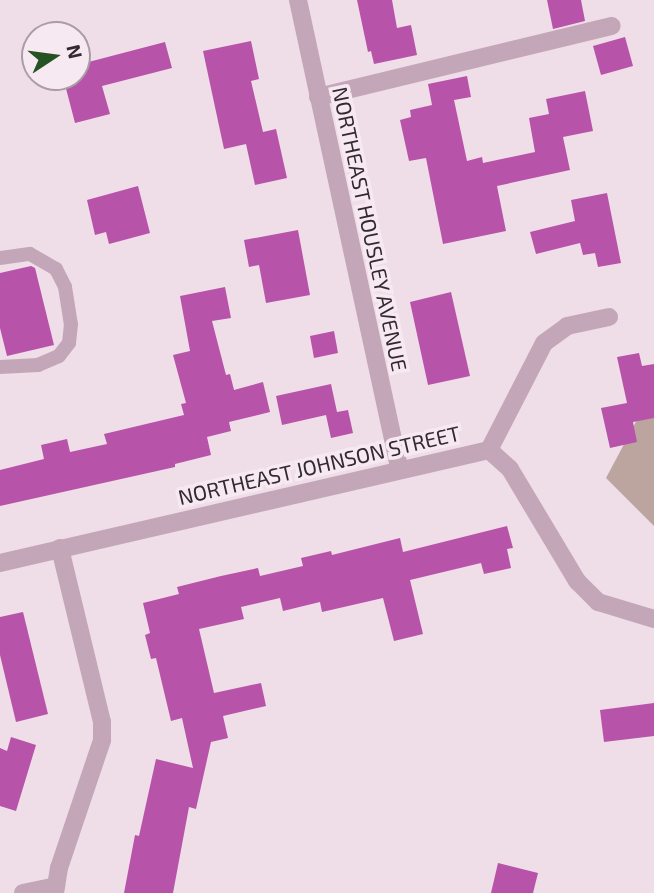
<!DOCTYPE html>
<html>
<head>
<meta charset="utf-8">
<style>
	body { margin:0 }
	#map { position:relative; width:654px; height:893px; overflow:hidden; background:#efdde8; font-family:"Exo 2",sans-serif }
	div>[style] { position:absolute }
	.green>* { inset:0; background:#bda59f }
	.building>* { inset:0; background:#b853aa }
	.lane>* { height:14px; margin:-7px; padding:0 7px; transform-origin:7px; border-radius:7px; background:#c3a7b9 }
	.street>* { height:18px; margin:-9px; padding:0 9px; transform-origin:9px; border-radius:9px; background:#c3a7b9 }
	span { translate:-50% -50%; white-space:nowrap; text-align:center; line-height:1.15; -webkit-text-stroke:7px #f7e9f1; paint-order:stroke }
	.street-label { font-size:21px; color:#342932 }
	.north { position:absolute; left:21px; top:21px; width:70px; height:70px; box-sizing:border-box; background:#f7e9f1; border:2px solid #a99ca5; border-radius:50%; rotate:77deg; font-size:19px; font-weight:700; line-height:28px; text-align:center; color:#342932 }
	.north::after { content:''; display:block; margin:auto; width:24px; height:32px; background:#255123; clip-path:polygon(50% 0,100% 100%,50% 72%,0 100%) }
</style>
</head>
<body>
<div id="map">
	<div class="green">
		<div style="clip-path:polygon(654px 388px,654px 526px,606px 478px)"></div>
	</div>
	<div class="building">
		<div style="clip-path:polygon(357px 0,392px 0,397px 28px,411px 25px,417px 55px,374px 64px,371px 51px,368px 52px)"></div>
		<div style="clip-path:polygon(547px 0,581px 0,585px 21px,553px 29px)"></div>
		<div style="clip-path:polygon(625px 37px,633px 66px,601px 75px,593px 46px)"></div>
		<div style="clip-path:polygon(251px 41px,259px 79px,251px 81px,263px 132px,276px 129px,287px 178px,255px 185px,246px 144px,224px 149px,203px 51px)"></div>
		<div style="clip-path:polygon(165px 42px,172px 68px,102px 86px,110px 114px,75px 123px,63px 77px,77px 77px,77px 65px)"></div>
		<div style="clip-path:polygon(467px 76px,471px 97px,454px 100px,467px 161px,482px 157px,483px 163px,535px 152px,529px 118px,549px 114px,546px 99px,585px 91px,593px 131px,563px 137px,570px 170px,497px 186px,506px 231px,443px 244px,426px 158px,409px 161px,400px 120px,411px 117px,410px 110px,432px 105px,428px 84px)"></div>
		<div style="clip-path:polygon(138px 186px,150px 233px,109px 244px,106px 232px,95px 235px,87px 200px)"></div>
		<div style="clip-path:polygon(607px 193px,621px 263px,598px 267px,595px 253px,583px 255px,580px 243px,536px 254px,530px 232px,575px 221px,571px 200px)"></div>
		<div style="clip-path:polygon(298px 230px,310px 295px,266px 303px,259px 265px,249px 267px,244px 240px)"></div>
		<div style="clip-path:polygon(31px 266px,35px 268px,54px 345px,7px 356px,0 328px,0 273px)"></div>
		<div style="clip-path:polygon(225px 287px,231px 318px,212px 321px,226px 375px,230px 374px,234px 390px,263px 382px,270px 412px,229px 422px,231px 431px,207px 437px,211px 455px,175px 464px,175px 467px,0 506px,0 470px,44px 459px,41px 445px,67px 439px,70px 452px,107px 444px,104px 434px,184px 415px,181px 404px,186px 403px,173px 355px,190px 351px,180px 296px)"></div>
		<div style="clip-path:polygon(451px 292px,470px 376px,428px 385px,410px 302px)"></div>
		<div style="clip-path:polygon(334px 331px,338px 353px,314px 358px,310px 336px)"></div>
		<div style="clip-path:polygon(639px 353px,642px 366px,654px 364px,654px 418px,633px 422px,637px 442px,610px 448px,601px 408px,627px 403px,617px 357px)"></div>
		<div style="clip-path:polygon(331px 384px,337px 412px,348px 410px,353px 433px,331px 438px,326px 415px,282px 425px,276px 396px)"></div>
		<div style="clip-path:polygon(507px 526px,513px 548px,507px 549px,511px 568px,484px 574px,481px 563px,410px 580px,423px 634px,394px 641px,383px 598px,322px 612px,320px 602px,283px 611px,280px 598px,241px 607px,244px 619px,199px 629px,214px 693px,261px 683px,266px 706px,223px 716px,228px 738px,211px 742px,196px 809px,189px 807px,173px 893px,124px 893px,135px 835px,139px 836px,156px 759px,193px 768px,182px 718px,171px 721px,156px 658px,151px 659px,145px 635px,150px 633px,143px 603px,179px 594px,177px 587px,221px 576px,258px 568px,260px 576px,303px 566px,301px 558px,331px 551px,332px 555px,400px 538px,403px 552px)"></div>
		<div style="clip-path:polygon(23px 612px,48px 714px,16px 722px,0 655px,0 617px)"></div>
		<div style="clip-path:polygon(654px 703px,654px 736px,604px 742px,600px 710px)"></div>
		<div style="clip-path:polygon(11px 737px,36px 745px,16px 811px,0 806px,0 748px,7px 751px)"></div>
		<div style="clip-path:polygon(498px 863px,538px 873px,533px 893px,491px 893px)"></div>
	</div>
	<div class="lane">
		<div style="left:0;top:258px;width:30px;rotate:-8deg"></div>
		<div style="left:30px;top:254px;width:30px;rotate:30deg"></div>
		<div style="left:56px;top:269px;width:20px;rotate:63deg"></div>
		<div style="left:65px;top:287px;width:37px;rotate:81deg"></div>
		<div style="left:71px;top:324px;width:19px;rotate:96deg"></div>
		<div style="left:69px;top:343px;width:16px;rotate:128deg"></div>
		<div style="left:59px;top:356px;width:23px;rotate:157deg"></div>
		<div style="left:38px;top:365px;width:38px;rotate:177deg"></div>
	</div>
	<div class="street">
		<div style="left:298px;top:0;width:479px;rotate:77.8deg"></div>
		<div style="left:318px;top:97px;width:302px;rotate:-13.6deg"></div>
		<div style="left:489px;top:450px;width:28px;rotate:42deg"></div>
		<div style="left:510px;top:469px;width:131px;rotate:59.1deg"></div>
		<div style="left:577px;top:581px;width:30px;rotate:45deg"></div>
		<div style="left:598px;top:602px;width:59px;rotate:16.9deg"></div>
		<div style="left:489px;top:450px;width:120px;rotate:-62.8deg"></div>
		<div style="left:544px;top:343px;width:29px;rotate:-36deg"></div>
		<div style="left:567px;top:326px;width:43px;rotate:-12.1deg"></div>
		<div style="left:0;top:563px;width:502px;rotate:-13.01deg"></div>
		<div style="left:23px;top:893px;width:34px;rotate:-12deg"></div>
		<div style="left:55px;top:893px;width:25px;rotate:-81deg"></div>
		<div style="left:59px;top:868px;width:135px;rotate:-71.4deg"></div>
		<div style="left:102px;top:740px;width:18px;rotate:-90deg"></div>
		<div style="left:102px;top:722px;width:179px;rotate:-103.6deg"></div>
	</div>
	<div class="street-label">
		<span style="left:370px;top:229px;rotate:78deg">NORTHEAST HOUSLEY AVENUE</span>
		<span style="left:319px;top:465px;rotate:-13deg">NORTHEAST JOHNSON STREET</span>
	</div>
	<div class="north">N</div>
</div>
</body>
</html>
